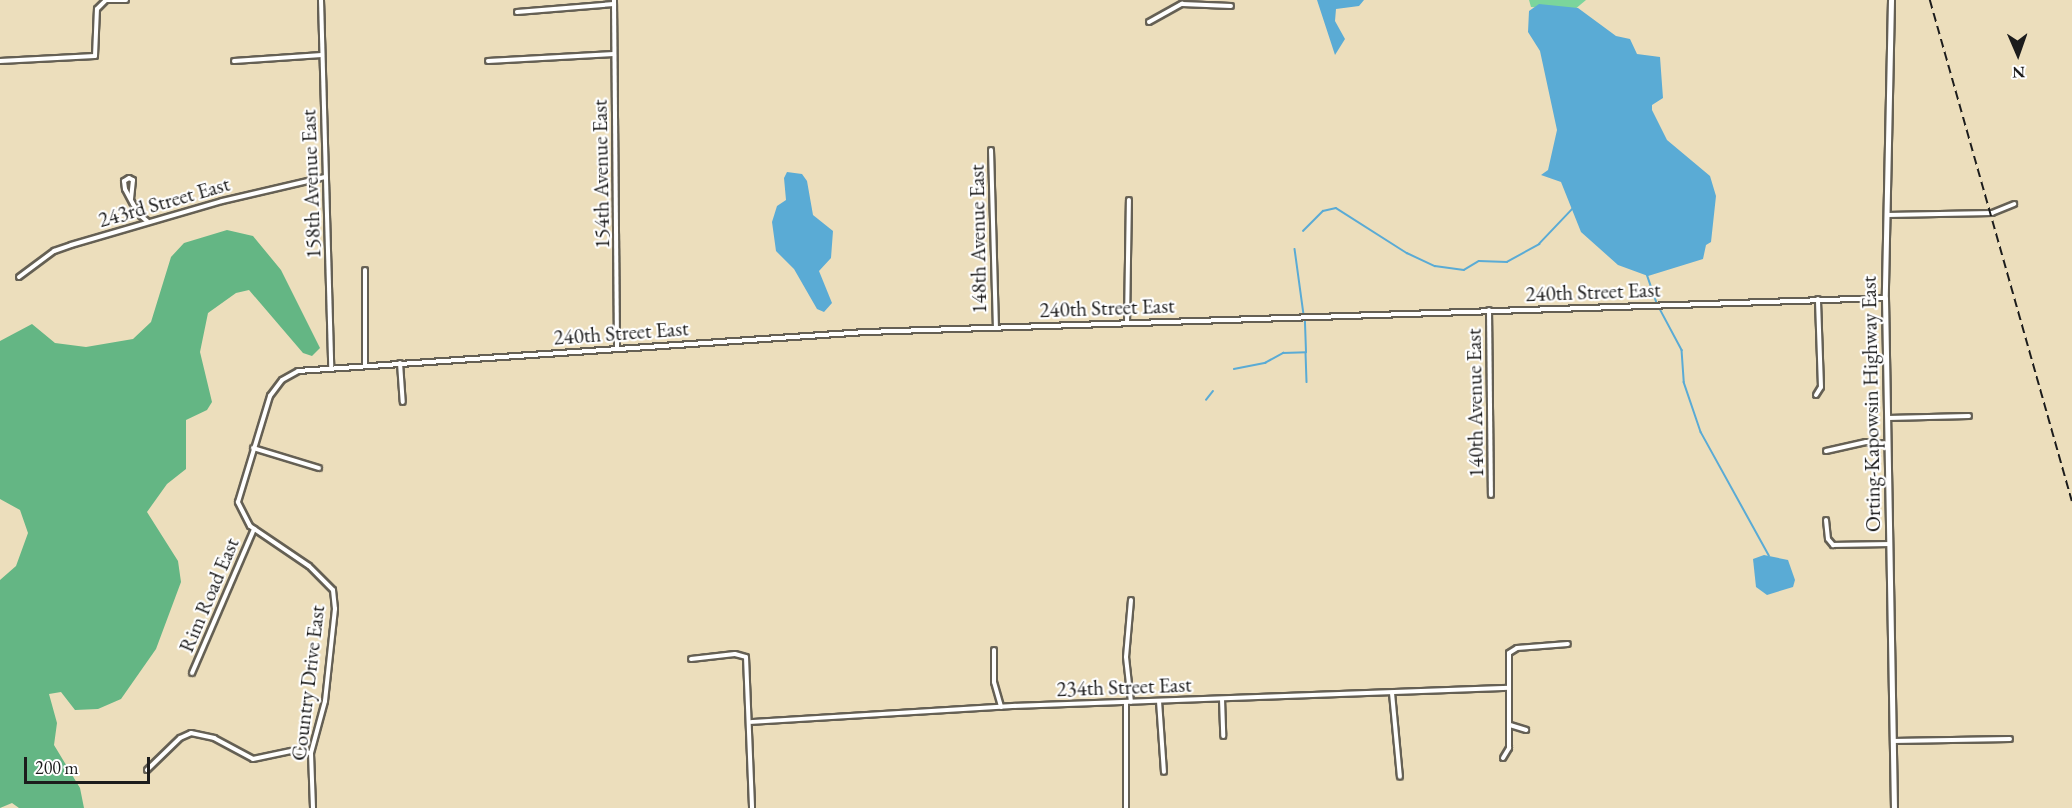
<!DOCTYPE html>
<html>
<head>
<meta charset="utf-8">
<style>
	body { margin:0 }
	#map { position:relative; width:2072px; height:808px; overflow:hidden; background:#ecdebc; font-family:"EB Garamond",serif }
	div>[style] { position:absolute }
	.green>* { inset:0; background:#7bd59c }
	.forest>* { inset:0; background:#64b684 }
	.water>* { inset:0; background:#5aabd5 }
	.stream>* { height:1.5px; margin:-0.75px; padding:0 0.75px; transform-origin:0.75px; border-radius:0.75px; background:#5aabd5 }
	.roads { filter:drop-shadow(2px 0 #656054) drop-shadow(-2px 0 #656054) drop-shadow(0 2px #656054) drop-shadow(0 -2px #656054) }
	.street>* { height:4px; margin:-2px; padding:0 2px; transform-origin:2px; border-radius:2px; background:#fff }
	.secondary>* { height:5px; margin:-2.5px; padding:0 2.5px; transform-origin:2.5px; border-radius:2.5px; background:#fff }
	.rail>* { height:1.5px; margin-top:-0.75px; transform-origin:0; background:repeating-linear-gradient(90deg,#1c1c1c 0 9px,transparent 0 13.5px) }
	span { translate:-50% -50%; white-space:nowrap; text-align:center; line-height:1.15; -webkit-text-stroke:4.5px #fff; paint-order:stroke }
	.street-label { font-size:21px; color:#1c1c1c }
	.north { position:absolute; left:1988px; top:24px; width:60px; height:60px; -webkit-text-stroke:4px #fff; paint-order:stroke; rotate:178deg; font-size:16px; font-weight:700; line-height:24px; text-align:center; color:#1c1c1c }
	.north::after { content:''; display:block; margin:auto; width:21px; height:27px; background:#1c1c1c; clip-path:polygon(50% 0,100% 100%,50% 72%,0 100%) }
	.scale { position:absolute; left:24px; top:757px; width:126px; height:27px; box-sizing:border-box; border:3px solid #1c1c1c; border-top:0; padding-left:8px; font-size:18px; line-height:21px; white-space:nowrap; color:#1c1c1c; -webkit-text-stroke:4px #fff; paint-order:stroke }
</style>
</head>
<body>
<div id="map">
	<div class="green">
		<div style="clip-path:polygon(1529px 0,1586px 0,1574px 10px,1531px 7px)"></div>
	</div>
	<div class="forest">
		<div style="clip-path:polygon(227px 230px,253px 236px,281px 270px,320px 348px,312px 356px,303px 353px,249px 290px,236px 293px,208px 313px,200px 352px,212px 402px,207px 410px,186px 420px,186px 469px,167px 484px,147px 512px,178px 561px,181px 582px,156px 649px,121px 699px,98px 709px,75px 710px,61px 692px,49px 694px,57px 723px,54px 745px,80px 788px,84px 808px,19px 808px,12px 803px,0 808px,0 580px,16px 566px,28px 533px,20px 510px,0 499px,0 341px,32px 324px,55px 343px,86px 347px,133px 339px,151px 322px,171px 257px,184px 243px)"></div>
	</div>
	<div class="water">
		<div style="clip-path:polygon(1317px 0,1364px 0,1359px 6px,1336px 9px,1335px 21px,1345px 39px,1335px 55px)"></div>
		<div style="clip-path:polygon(1539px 4px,1578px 8px,1616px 36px,1630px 39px,1637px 54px,1660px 57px,1663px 98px,1652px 105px,1652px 110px,1667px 140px,1710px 176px,1716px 196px,1711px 242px,1706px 245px,1703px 259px,1648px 276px,1618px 265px,1581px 232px,1561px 182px,1541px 175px,1548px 170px,1557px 130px,1540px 51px,1528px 32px,1529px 11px)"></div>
		<div style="clip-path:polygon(787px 172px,802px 174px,807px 181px,813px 215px,833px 231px,831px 258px,819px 271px,832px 303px,824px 312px,817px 309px,794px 269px,776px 251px,772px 222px,777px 206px,786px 200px,784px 178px)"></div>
		<div style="clip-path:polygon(1764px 555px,1788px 560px,1795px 580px,1793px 587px,1767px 595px,1756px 587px,1753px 559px)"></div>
	</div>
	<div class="stream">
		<div style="left:1303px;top:231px;width:28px;rotate:-45deg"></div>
		<div style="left:1323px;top:211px;width:13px;rotate:-13deg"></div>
		<div style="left:1336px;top:208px;width:84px;rotate:32.4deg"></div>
		<div style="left:1407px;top:253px;width:31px;rotate:25deg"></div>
		<div style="left:1435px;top:266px;width:29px;rotate:8deg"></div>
		<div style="left:1464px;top:270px;width:17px;rotate:-31deg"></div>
		<div style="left:1479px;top:261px;width:28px;rotate:2deg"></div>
		<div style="left:1507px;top:262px;width:37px;rotate:-29deg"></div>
		<div style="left:1539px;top:244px;width:52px;rotate:-46.5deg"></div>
		<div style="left:1295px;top:249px;width:67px;rotate:82.2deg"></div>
		<div style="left:1647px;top:274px;width:31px;rotate:71deg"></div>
		<div style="left:1659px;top:307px;width:49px;rotate:61.9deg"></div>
		<div style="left:1682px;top:350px;width:32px;rotate:86deg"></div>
		<div style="left:1684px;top:382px;width:53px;rotate:71.2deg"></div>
		<div style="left:1701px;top:432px;width:141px;rotate:61.1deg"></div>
		<div style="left:1306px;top:353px;width:29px;rotate:88deg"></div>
		<div style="left:1234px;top:369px;width:32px;rotate:-11deg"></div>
		<div style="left:1265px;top:363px;width:21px;rotate:-29deg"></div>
		<div style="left:1283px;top:353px;width:23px;rotate:-2deg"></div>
		<div style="left:1306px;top:352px;width:31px;rotate:-92deg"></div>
		<div style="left:1206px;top:400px;width:11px;rotate:-52deg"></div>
	</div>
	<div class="roads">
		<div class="street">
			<div style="left:107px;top:0;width:19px"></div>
			<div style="left:321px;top:0;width:367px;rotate:88.4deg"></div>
			<div style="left:614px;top:0;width:348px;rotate:89.5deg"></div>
			<div style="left:517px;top:12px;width:97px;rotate:-4.7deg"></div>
			<div style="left:1149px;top:22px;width:38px;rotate:-29deg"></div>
			<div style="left:1182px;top:4px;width:49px;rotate:2.3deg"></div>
			<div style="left:0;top:61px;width:95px;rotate:-3deg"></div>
			<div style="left:95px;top:56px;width:47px;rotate:-87.6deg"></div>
			<div style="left:97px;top:9px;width:13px;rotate:-45deg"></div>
			<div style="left:234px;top:61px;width:88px;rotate:-3.9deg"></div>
			<div style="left:488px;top:61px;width:126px;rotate:-3.2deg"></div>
			<div style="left:991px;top:150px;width:177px;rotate:88.4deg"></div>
			<div style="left:131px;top:199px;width:19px;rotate:-84deg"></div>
			<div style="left:133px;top:180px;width:4px;rotate:-153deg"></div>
			<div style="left:129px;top:178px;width:6px;rotate:149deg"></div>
			<div style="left:124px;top:181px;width:8px;rotate:83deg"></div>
			<div style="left:125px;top:189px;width:17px;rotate:62deg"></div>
			<div style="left:133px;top:204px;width:14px;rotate:56deg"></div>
			<div style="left:141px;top:216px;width:8px;rotate:40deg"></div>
			<div style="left:1887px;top:215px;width:105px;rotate:-1.1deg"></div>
			<div style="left:1992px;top:213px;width:24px;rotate:-22deg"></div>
			<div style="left:19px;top:277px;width:44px;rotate:-36.6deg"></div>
			<div style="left:54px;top:251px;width:18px;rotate:-19deg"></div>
			<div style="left:71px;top:245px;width:157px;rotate:-16.2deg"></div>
			<div style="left:222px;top:201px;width:106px;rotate:-13.1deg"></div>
			<div style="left:1489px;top:310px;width:185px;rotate:89.4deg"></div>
			<div style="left:1127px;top:323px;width:123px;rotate:-89.1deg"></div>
			<div style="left:400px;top:363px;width:39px;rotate:86deg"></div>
			<div style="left:365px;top:365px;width:95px;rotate:-90deg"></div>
			<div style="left:1816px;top:395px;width:9px;rotate:-58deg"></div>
			<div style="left:1821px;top:387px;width:88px;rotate:-92deg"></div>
			<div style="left:1888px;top:418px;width:81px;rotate:-1.4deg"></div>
			<div style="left:253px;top:448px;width:69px;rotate:16.9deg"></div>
			<div style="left:1826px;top:451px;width:41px;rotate:-12.7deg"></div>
			<div style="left:1866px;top:442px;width:21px;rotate:5deg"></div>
			<div style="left:1826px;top:520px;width:19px;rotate:84deg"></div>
			<div style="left:1828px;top:539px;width:8px;rotate:50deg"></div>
			<div style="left:1833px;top:545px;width:56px;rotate:-1deg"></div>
			<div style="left:1131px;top:600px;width:57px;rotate:95deg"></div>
			<div style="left:1126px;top:657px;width:45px;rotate:83.7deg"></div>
			<div style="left:994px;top:650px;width:32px;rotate:90deg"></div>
			<div style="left:994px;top:682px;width:26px;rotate:74deg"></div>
			<div style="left:691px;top:659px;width:44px;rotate:-6.5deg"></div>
			<div style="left:735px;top:654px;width:11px;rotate:15deg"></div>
			<div style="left:746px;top:657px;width:151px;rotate:87.7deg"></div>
			<div style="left:192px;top:673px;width:157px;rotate:-66.7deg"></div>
			<div style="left:1392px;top:693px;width:84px;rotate:84.6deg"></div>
			<div style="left:1222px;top:699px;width:37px;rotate:88deg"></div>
			<div style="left:1159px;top:701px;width:71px;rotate:86deg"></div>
			<div style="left:751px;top:722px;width:264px;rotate:-3.5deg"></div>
			<div style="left:1015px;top:706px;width:493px;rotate:-2.1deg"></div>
			<div style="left:1510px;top:725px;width:17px;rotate:17deg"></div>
			<div style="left:1893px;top:741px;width:117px;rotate:-1deg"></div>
			<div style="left:1503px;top:758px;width:12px;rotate:-59deg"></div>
			<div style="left:1509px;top:748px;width:95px;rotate:-90deg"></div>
			<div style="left:1509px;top:653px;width:9px;rotate:-32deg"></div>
			<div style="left:1517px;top:648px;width:51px;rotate:-4.5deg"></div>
			<div style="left:147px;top:770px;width:46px;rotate:-44.1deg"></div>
			<div style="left:180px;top:738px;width:12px;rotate:-24deg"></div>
			<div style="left:191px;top:733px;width:24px;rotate:12deg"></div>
			<div style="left:214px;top:738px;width:44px;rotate:28.3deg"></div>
			<div style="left:253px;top:759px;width:40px;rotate:-12deg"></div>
			<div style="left:292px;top:751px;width:19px;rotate:6deg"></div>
			<div style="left:313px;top:808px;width:55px;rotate:-92.1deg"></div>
			<div style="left:311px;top:753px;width:54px;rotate:-74.9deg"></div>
			<div style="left:325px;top:701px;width:93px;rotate:-83.8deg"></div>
			<div style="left:335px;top:609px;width:19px;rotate:-96deg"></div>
			<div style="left:333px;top:590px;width:34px;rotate:-135deg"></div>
			<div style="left:309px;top:566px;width:71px;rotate:-145.9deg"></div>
			<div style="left:250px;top:526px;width:27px;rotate:-117deg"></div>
			<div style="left:238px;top:502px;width:111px;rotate:-73.2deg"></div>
			<div style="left:270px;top:396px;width:20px;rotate:-53deg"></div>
			<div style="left:282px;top:380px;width:18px;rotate:-29deg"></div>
			<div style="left:298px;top:371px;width:569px;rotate:-3.93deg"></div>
			<div style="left:866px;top:332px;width:1020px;rotate:-1.91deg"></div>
			<div style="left:1126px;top:808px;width:105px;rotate:-90deg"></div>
		</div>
		<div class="secondary">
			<div style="left:1891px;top:0;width:298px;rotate:91.2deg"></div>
			<div style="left:1885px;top:298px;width:510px;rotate:88.99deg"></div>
		</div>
	</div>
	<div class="rail">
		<div style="left:1930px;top:0;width:521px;rotate:74.18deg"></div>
	</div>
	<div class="street-label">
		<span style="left:601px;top:174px;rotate:-91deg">154th Avenue East</span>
		<span style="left:311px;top:184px;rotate:-92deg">158th Avenue East</span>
		<span style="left:164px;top:202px;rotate:-16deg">243rd Street East</span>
		<span style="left:978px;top:239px;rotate:-91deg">148th Avenue East</span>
		<span style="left:1593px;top:292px;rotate:-2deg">240th Street East</span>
		<span style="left:1107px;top:308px;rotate:-2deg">240th Street East</span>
		<span style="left:621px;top:333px;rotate:-4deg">240th Street East</span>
		<span style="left:1475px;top:403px;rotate:-91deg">140th Avenue East</span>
		<span style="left:1871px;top:404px;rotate:-91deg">Orting-Kapowsin Highway East</span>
		<span style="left:209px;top:595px;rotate:-67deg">Rim Road East</span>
		<span style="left:308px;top:683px;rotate:-83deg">Country Drive East</span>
		<span style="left:1124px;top:687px;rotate:-2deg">234th Street East</span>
	</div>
	<div class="north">N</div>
	<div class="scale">200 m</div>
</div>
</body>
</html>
